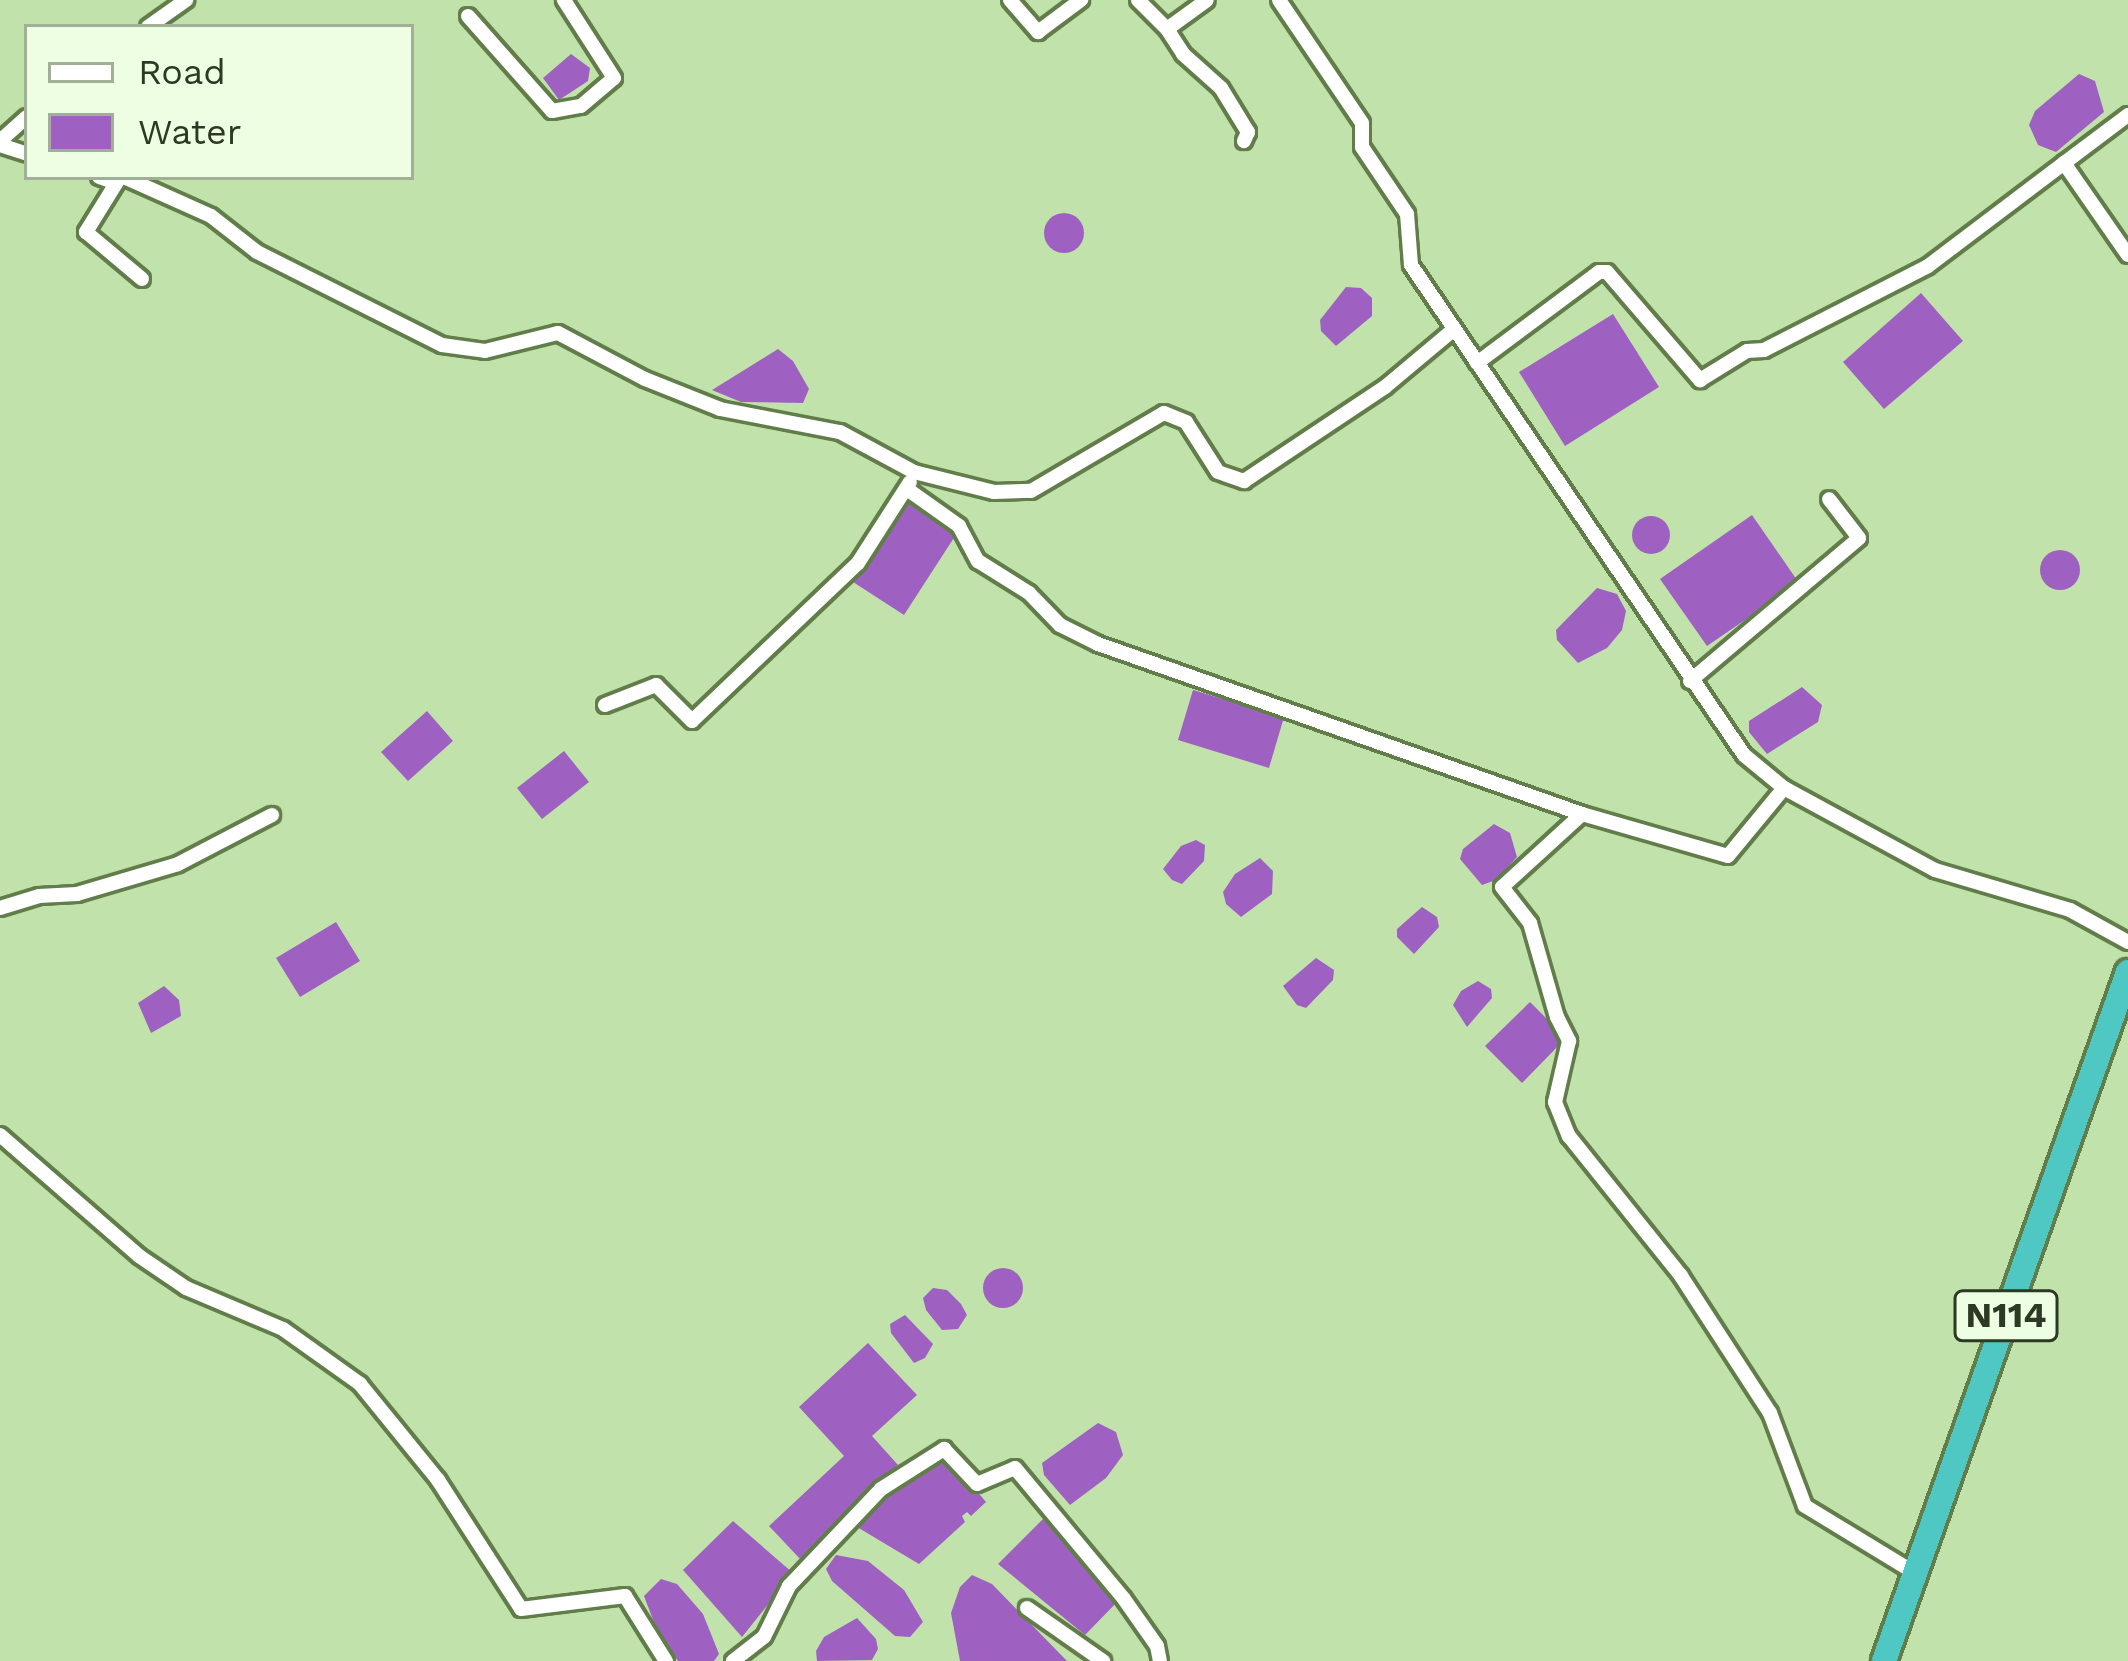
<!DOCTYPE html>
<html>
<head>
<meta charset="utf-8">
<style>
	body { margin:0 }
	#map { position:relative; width:2128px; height:1661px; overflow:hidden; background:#c2e2ab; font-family:"Work Sans",sans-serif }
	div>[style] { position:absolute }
	.water>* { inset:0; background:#9f61c1 }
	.round { border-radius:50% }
	.roads { filter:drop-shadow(3px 0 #617d4a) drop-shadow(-3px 0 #617d4a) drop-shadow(0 3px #617d4a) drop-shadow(0 -3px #617d4a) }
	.street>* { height:14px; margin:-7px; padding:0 7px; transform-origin:7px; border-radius:7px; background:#fff }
	.highway>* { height:24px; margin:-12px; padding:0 12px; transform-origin:12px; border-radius:12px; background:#4fc7c3 }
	span { translate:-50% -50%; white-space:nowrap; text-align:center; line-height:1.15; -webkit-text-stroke:12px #edfee2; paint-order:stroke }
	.shield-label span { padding:3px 9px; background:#edfee2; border:3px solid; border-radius:9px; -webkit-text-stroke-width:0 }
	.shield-label { font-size:36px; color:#2c3923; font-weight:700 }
	.legend { position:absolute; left:24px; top:24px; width:390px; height:156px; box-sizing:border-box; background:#edfee2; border:3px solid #a0af96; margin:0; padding:15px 21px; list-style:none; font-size:36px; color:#2c3923 }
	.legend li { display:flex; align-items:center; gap:24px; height:60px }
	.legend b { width:60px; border:3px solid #a0af96 }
</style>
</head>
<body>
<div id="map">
	<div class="water">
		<div style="clip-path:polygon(571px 54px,590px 68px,588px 81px,559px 100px,543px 78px)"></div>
		<div style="clip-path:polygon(2079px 74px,2095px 81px,2104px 112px,2056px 152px,2038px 145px,2029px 125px,2035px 111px)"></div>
		<div class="round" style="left:1044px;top:213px;width:40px;height:40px"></div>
		<div style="clip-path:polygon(1346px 287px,1361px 288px,1372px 298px,1372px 316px,1336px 346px,1321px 331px,1320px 320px)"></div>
		<div style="clip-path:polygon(1921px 293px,1963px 341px,1884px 409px,1843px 362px)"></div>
		<div style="clip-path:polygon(1613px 314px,1659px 387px,1565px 446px,1519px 372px)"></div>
		<div style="clip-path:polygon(778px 349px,793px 361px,809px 389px,803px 403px,741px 402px,712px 390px)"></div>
		<div style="clip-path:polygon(906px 495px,959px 530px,904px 615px,850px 580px)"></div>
		<div style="clip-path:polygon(1752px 515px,1799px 583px,1707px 646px,1660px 579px)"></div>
		<div class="round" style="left:1632px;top:516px;width:38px;height:38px"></div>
		<div class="round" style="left:2040px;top:550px;width:40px;height:40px"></div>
		<div style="clip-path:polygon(1597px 588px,1617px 594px,1626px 611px,1622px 630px,1607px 648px,1578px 663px,1557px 640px,1556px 630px)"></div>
		<div style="clip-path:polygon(1802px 687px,1822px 705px,1818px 722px,1767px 754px,1749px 732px,1749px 721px)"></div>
		<div style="clip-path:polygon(1193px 690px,1284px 717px,1269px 768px,1178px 740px)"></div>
		<div style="clip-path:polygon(427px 711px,453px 741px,408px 781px,381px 752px)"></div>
		<div style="clip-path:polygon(564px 751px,589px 782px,542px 819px,517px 788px)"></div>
		<div style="clip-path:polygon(1494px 824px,1510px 833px,1517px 857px,1496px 880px,1482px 885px,1460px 859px,1463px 849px)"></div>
		<div style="clip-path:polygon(1196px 840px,1205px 845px,1204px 861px,1182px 884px,1172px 880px,1163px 869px,1181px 846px)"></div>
		<div style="clip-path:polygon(1260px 858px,1273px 871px,1272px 894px,1241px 917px,1226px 904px,1223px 892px,1235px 874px)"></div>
		<div style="clip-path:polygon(1422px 907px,1437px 917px,1439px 927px,1414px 954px,1397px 937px,1397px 929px)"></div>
		<div style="clip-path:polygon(336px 922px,360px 961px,300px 997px,276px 958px)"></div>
		<div style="clip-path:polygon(1316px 958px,1334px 970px,1333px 980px,1306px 1008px,1297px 1005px,1283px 986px)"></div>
		<div style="clip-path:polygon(1478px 981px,1491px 989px,1492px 998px,1467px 1027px,1453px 1005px,1461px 991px)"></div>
		<div style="clip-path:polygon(164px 986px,179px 1000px,181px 1016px,151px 1033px,138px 1003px)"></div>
		<div style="clip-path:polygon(1530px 1002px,1566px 1038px,1522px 1083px,1485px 1046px)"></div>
		<div class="round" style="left:983px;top:1268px;width:40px;height:40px"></div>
		<div style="clip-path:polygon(933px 1288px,947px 1290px,961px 1304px,967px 1315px,958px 1329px,942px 1330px,926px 1310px,923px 1298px)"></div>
		<div style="clip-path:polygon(905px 1315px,933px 1344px,925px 1358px,914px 1363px,891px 1333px,890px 1324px)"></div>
		<div style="clip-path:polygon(868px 1343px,917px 1395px,872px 1436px,898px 1465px,802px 1561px,769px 1526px,844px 1456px,799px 1407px)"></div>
		<div style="clip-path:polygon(1098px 1423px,1116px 1432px,1123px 1455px,1106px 1478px,1070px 1505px,1044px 1475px,1042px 1463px)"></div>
		<div style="clip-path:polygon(945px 1453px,986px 1502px,971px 1516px,967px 1512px,962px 1516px,965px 1522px,919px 1564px,852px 1524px,882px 1493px)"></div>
		<div style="clip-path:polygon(1044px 1518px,1120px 1599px,1085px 1635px,998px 1564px)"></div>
		<div style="clip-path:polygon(733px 1521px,793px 1573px,742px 1637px,683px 1570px)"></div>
		<div style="clip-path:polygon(836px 1555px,868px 1561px,904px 1590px,923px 1622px,910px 1637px,895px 1636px,832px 1581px,826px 1569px)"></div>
		<div style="clip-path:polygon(972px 1575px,992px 1584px,1067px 1661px,960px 1661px,951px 1613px,960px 1587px)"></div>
		<div style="clip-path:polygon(661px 1579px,677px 1584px,703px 1614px,719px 1654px,714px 1661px,678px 1661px,658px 1633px,644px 1596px)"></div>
		<div style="clip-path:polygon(857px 1618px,876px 1639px,878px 1649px,872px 1660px,817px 1661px,816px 1651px,824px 1637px)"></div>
	</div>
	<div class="roads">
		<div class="street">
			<div style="left:1010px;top:0;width:43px;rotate:48.8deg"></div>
			<div style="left:1038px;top:32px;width:54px;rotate:-36.7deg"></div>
			<div style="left:1138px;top:0;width:41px;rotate:45deg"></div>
			<div style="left:1167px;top:29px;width:49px;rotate:-35.9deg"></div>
			<div style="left:1279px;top:0;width:148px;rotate:56deg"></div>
			<div style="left:1362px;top:123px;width:24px;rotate:90deg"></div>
			<div style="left:1362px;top:147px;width:81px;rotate:56.1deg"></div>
			<div style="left:1407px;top:214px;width:51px;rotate:85.5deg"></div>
			<div style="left:1411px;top:265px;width:592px;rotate:55.8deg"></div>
			<div style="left:1744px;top:755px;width:52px;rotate:39.5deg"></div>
			<div style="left:1784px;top:788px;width:172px;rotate:28.5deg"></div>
			<div style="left:1935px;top:870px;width:141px;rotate:16.5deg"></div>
			<div style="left:2070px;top:910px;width:66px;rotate:28.9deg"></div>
			<div style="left:468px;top:16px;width:127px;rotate:48.5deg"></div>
			<div style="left:552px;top:111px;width:29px;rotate:-10deg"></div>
			<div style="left:581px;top:106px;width:43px;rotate:-40.3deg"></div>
			<div style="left:614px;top:78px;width:93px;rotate:-122.7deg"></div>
			<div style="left:148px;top:27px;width:47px;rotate:-35.4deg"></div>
			<div style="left:1167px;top:29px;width:30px;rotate:57deg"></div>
			<div style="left:1183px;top:54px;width:51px;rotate:41.8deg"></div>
			<div style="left:1221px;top:88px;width:52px;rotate:58.5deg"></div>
			<div style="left:1248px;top:132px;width:10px;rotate:114deg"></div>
			<div style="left:2128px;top:115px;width:80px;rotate:143.1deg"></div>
			<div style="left:2064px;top:163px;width:112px;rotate:55.2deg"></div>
			<div style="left:0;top:141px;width:36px;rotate:-42deg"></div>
			<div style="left:0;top:145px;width:28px;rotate:18deg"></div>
			<div style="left:99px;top:177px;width:18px;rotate:19deg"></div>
			<div style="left:120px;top:177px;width:65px;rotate:121.7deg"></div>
			<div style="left:86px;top:232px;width:73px;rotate:40deg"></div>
			<div style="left:124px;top:177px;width:95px;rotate:24.1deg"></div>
			<div style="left:211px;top:216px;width:58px;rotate:38deg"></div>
			<div style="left:257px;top:252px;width:207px;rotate:26.7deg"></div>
			<div style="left:442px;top:345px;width:43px;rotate:7.9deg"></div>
			<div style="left:485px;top:351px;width:75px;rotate:-13.9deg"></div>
			<div style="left:558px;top:333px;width:98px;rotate:27.9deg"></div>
			<div style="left:645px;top:379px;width:81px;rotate:21.8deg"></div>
			<div style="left:720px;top:409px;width:122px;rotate:10.9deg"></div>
			<div style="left:840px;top:432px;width:84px;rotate:28.4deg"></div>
			<div style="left:914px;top:472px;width:82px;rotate:14deg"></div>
			<div style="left:994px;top:492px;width:37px;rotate:-2deg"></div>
			<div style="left:1031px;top:491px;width:154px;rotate:-30.4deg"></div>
			<div style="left:1164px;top:413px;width:24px;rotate:22deg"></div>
			<div style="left:1186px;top:422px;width:59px;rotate:57.4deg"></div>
			<div style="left:1218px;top:472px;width:28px;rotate:19deg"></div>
			<div style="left:1244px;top:481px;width:169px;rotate:-33.7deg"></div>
			<div style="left:1385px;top:387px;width:89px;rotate:-40deg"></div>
			<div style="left:1477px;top:363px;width:152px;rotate:-36.7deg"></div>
			<div style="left:1599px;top:272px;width:8px"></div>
			<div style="left:1607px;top:272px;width:143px;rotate:49.3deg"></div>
			<div style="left:1700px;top:380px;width:55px;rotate:-31.7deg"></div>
			<div style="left:1747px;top:351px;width:17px;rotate:-3deg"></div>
			<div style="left:1764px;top:350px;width:184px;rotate:-27.1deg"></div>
			<div style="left:1928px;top:266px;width:171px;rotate:-37.1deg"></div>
			<div style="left:907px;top:489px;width:64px;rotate:35.4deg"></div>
			<div style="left:959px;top:526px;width:40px;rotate:62deg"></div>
			<div style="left:978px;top:561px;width:60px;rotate:32.1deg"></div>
			<div style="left:1029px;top:593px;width:45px;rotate:45.9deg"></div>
			<div style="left:1060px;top:625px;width:42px;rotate:26.6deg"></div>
			<div style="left:1098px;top:644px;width:513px;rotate:19.35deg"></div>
			<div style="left:1690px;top:681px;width:221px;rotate:-40.2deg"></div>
			<div style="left:1859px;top:538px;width:49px;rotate:-127.6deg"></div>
			<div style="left:605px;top:705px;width:55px;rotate:-21.4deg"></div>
			<div style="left:656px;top:685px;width:51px;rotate:45deg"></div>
			<div style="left:692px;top:721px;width:229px;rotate:-43.6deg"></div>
			<div style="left:858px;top:563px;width:96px;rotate:-57.3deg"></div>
			<div style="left:1784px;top:788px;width:88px;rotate:129.5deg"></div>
			<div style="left:1728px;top:856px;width:152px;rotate:-164deg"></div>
			<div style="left:1582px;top:814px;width:108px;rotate:137.6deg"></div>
			<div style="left:1502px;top:887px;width:46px;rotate:52.1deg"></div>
			<div style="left:1530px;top:923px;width:98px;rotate:74deg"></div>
			<div style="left:1557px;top:1017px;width:27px;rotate:63deg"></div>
			<div style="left:1569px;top:1041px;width:63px;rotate:102.9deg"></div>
			<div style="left:1555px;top:1102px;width:37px;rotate:68deg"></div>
			<div style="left:1569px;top:1136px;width:179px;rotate:51.3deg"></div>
			<div style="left:1681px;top:1276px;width:163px;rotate:57deg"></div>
			<div style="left:1770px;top:1413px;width:99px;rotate:69.4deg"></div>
			<div style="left:1805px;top:1506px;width:129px;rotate:31.3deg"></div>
			<div style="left:0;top:908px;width:41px;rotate:-17.1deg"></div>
			<div style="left:39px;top:896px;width:38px;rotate:-3deg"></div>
			<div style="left:77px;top:894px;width:105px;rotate:-16.5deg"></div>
			<div style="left:178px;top:864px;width:106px;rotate:-27.5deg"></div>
			<div style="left:0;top:1135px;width:184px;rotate:41deg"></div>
			<div style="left:139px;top:1256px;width:57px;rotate:34.2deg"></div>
			<div style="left:186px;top:1288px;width:105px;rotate:22.9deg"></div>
			<div style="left:283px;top:1329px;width:95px;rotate:35.5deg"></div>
			<div style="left:360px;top:1384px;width:124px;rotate:50.9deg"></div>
			<div style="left:438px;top:1480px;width:153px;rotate:57.2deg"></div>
			<div style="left:521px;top:1609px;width:105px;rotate:-7.1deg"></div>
			<div style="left:625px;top:1596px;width:77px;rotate:57.8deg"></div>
			<div style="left:1027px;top:1608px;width:93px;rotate:34.9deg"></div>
			<div style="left:733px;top:1661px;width:39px;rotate:-38deg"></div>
			<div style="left:764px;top:1637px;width:57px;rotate:-63.9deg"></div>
			<div style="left:789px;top:1586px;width:134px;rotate:-46.5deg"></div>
			<div style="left:881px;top:1489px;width:75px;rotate:-32.4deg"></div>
			<div style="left:944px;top:1449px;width:48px;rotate:46.7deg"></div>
			<div style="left:977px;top:1484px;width:41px;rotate:-22.8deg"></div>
			<div style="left:1015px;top:1468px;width:170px;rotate:50.2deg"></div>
			<div style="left:1124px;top:1599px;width:57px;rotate:54.9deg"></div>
			<div style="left:1157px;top:1646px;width:15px;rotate:79deg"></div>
		</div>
		<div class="highway">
			<div style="left:1884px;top:1661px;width:731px;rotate:-70.5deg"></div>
		</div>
	</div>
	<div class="shield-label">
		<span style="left:2006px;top:1316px">N114</span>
	</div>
	<ul class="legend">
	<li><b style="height:15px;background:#fff"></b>Road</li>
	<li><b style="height:33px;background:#9f61c1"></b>Water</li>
	</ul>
</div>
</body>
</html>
